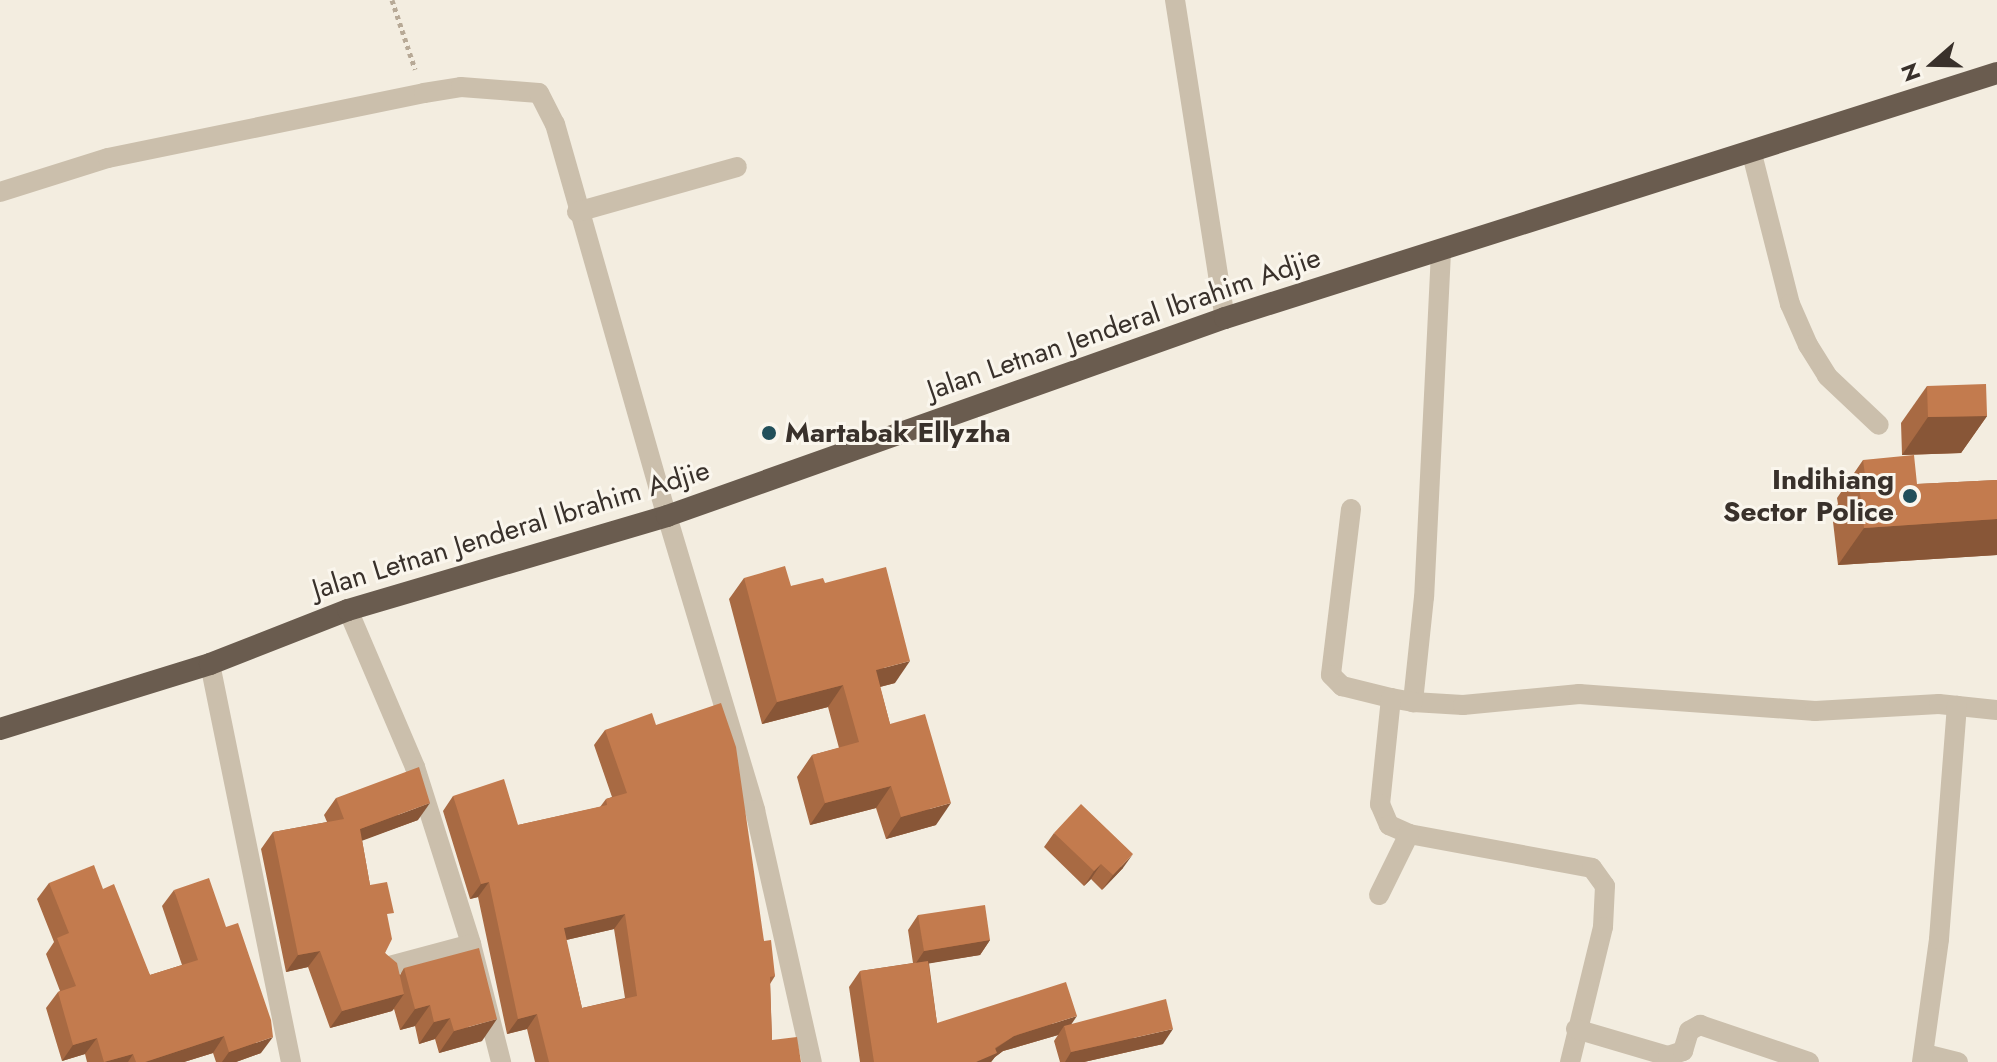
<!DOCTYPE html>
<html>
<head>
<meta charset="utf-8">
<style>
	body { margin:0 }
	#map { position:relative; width:1997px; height:1062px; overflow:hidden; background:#f3ede0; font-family:Jost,sans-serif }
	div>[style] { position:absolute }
	.path>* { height:5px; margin-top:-2.5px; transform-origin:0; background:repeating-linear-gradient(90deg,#b7a996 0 4px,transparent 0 8px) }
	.minor>* { height:20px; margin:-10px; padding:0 10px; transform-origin:10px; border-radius:10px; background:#cbbfac }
	.tertiary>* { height:20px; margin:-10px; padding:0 10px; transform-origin:10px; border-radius:10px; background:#cbbfac }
	.trunk>* { height:22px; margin:-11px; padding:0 11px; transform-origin:11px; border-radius:11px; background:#6a5c4f }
	.wall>* { inset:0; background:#a86a43 }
	.shaded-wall>* { inset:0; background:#885637 }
	.building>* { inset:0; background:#c37b4e }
	.dots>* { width:22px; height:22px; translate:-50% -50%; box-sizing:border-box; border:4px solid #faf6ed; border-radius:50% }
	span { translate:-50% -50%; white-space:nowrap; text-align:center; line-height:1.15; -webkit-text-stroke:6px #faf6ed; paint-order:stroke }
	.street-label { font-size:28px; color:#39312b }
	.poi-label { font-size:28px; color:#39312b; font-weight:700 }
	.left { translate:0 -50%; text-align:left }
	.right { translate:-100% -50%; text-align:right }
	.north { position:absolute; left:1893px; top:24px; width:80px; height:80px; -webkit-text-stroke:6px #faf6ed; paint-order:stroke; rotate:250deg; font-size:22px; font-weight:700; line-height:32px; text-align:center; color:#39312b }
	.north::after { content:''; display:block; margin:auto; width:28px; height:36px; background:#39312b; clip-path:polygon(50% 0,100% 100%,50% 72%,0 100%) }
</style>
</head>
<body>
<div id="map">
	<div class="path">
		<div style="left:392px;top:0;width:73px;rotate:71.6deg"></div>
	</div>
	<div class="minor">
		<div style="left:1175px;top:0;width:322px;rotate:81.1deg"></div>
		<div style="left:1752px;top:154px;width:155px;rotate:75.8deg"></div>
		<div style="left:1790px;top:304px;width:45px;rotate:66.3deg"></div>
		<div style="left:1808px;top:345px;width:36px;rotate:58deg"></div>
		<div style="left:1827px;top:376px;width:71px;rotate:43.3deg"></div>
		<div style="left:0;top:192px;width:113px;rotate:-17.5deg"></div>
		<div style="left:108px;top:158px;width:323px;rotate:-11.6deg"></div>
		<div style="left:424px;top:93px;width:37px;rotate:-9deg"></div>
		<div style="left:461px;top:87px;width:78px;rotate:4.4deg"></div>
		<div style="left:539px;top:93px;width:35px;rotate:63deg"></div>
		<div style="left:555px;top:124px;width:408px;rotate:74.1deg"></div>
		<div style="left:577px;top:212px;width:166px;rotate:-15.7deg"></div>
		<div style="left:1441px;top:252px;width:345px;rotate:92.8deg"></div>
		<div style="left:1424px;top:597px;width:106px;rotate:96deg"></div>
		<div style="left:1413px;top:702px;width:50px;rotate:3.4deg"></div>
		<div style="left:1463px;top:705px;width:117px;rotate:-5.4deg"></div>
		<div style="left:1579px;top:694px;width:237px;rotate:4.1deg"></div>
		<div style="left:1815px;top:711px;width:124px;rotate:-3.2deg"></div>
		<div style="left:1939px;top:704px;width:58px;rotate:5.9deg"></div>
		<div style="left:1351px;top:509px;width:167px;rotate:96.9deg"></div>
		<div style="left:1331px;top:675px;width:16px;rotate:45deg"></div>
		<div style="left:1342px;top:686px;width:50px;rotate:13.8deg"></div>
		<div style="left:348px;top:610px;width:171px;rotate:66.9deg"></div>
		<div style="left:415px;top:767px;width:186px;rotate:72.4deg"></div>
		<div style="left:471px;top:944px;width:122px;rotate:75.7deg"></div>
		<div style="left:210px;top:664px;width:406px;rotate:78.5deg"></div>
		<div style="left:1413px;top:702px;width:22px;rotate:-170deg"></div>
		<div style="left:1391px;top:698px;width:107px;rotate:95.9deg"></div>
		<div style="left:1380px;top:804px;width:23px;rotate:67deg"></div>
		<div style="left:1389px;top:825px;width:22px;rotate:24deg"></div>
		<div style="left:1409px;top:834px;width:186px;rotate:10.5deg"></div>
		<div style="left:1592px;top:868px;width:22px;rotate:54deg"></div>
		<div style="left:1605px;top:886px;width:41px;rotate:92.8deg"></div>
		<div style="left:1603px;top:927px;width:139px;rotate:103.7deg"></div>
		<div style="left:1379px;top:895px;width:68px;rotate:-63.8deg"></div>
		<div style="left:386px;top:967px;width:88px;rotate:-15.1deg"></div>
		<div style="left:1576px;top:1029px;width:96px;rotate:16.4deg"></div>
		<div style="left:1668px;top:1056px;width:16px;rotate:-18deg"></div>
		<div style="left:1683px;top:1051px;width:21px;rotate:-73deg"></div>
		<div style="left:1689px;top:1031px;width:13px;rotate:-29deg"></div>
		<div style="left:1700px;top:1025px;width:115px;rotate:18.7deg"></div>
		<div style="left:1925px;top:1054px;width:34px;rotate:14deg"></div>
		<div style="left:1922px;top:1062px;width:124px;rotate:-82.1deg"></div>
		<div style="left:1939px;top:939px;width:234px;rotate:-85.6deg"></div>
	</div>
	<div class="tertiary">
		<div style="left:667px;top:516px;width:307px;rotate:73.3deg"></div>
		<div style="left:755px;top:810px;width:258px;rotate:77.3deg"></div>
	</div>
	<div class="trunk">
		<div style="left:0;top:729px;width:220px;rotate:-17.2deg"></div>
		<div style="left:210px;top:664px;width:148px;rotate:-21.4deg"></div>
		<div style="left:348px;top:610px;width:333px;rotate:-16.4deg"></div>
		<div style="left:667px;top:516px;width:592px;rotate:-19.54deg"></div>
		<div style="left:1225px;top:318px;width:810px;rotate:-17.61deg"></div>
	</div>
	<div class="wall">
		<div style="clip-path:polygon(1927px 386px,1987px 416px,1961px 453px,1902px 455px,1901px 423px)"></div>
		<div style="clip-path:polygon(1863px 460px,1917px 484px,1997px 480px,1997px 555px,1838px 565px,1832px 513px,1838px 504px,1837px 498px)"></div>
		<div style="clip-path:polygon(744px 578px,791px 586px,825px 583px,895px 683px,880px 687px,890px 724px,936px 825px,886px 839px,876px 808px,810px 825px,797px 777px,812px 755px,839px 748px,828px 707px,762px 724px,729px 599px)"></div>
		<div style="clip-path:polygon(evenodd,656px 725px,764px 941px,775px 976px,770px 984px,772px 1040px,801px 1062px,535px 1062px,527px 1029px,507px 1034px,478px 897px,470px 899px,443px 811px,453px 796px,518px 825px,600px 807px,606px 799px,612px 797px,594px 745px,605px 730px,656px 725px,614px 929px,625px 998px,582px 1008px,566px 940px,614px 929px)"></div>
		<div style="clip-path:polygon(336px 798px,418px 820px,362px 840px,370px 885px,388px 921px,385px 953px,400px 975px,404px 968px,482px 1041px,439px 1053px,435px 1039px,419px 1044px,415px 1026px,400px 1030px,394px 1009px,392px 1011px,330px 1028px,308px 967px,286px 972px,261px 849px,273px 832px,327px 822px,324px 815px)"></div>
		<div style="clip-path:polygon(1054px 833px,1123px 868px,1102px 890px,1091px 879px,1084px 886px,1044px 847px)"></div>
		<div style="clip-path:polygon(49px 883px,103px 889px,150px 975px,182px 965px,162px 906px,174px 890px,261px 1053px,236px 1062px,216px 1062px,213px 1053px,184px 1062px,87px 1062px,85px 1054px,62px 1061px,46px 1008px,58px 992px,60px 991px,46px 954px,54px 942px,37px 899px)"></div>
		<div style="clip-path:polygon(918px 915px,990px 940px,980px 955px,929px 963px,937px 1023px,1072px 1024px,1163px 1044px,1084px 1062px,1060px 1062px,1054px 1041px,1058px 1035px,1003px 1051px,995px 1057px,991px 1062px,860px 1062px,849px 987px,860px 971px,913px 963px,908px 930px)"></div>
	</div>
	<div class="shaded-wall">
		<div style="clip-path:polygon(1987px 416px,1961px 453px,1902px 455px,1928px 417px)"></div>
		<div style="clip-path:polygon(1997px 519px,1997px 555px,1838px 565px,1864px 528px)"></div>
		<div style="clip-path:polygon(910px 661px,895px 683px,860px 692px,876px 670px)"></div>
		<div style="clip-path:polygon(843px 685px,828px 707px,762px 724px,777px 702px)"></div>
		<div style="clip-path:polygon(891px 786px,876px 808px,810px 825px,825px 803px)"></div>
		<div style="clip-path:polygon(430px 803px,418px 820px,348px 846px,360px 829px)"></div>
		<div style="clip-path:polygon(951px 803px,936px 825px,886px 839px,901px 817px)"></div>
		<div style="clip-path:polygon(1133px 854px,1123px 868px,1102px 890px,1113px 875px)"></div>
		<div style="clip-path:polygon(1101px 864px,1091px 879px,1084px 886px,1094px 871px)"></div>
		<div style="clip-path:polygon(489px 882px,478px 897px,470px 899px,481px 884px)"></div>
		<div style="clip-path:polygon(625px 914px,614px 929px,553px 943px,564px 928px)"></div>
		<div style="clip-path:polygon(990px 940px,980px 955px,914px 966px,924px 951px)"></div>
		<div style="clip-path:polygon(320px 951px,308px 967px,286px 972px,298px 955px)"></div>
		<div style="clip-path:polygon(404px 994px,392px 1011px,330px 1028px,342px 1011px)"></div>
		<div style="clip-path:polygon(430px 1005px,415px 1026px,400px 1030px,415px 1009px)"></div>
		<div style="clip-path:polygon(537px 1014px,527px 1029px,507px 1034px,518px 1019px)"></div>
		<div style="clip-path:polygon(1077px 1016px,1066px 1032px,1064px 1026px,1058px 1035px,1003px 1051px,995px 1057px,991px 1062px,976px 1062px,1014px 1036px)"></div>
		<div style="clip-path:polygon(450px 1018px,435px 1039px,419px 1044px,434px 1022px)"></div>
		<div style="clip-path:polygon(497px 1019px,482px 1041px,439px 1053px,454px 1031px)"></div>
		<div style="clip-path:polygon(1173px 1029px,1163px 1044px,1084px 1062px,1065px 1062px,1071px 1052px)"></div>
		<div style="clip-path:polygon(224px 1036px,213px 1053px,184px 1062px,145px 1062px)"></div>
		<div style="clip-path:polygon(273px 1037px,261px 1053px,236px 1062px,222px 1062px,229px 1052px)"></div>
		<div style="clip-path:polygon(97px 1038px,85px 1054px,62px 1061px,73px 1045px)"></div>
		<div style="clip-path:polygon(133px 1054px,128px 1062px,104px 1062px)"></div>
	</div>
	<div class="building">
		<div style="clip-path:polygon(1986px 384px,1987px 416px,1928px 417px,1927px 386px)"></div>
		<div style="clip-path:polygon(1914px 455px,1917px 484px,1997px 480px,1997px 519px,1864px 528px,1858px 476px,1865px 475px,1863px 460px)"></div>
		<div style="clip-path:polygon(785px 566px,791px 586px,823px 578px,825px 583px,886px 567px,910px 661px,876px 670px,890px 724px,925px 714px,951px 803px,901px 817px,891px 786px,825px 803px,812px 755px,859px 742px,843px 685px,777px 702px,744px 578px)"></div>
		<div style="clip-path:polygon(evenodd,721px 703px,736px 747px,764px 941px,771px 940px,775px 976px,770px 977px,772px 1040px,797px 1037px,801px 1062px,549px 1062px,537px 1014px,518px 1019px,489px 882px,481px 884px,453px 796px,504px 779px,518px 825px,607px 805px,606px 799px,627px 793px,605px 730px,652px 713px,656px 725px,721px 703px,625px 914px,637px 996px,582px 1008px,564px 928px,625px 914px)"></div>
		<div style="clip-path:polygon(419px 767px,430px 803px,360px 829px,370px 885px,387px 882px,394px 913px,387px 914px,392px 939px,385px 953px,397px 963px,404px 994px,342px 1011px,320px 951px,298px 955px,273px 832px,344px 819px,336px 798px)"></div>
		<div style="clip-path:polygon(1081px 804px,1133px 854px,1113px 875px,1101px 864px,1094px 871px,1054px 833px)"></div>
		<div style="clip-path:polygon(94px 865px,103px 889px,114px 884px,150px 975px,198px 960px,174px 890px,209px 878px,226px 927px,238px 923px,271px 1020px,273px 1037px,229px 1052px,224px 1036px,145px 1062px,136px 1062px,133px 1054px,104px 1062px,97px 1038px,73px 1045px,58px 992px,76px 986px,57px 938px,69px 933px,49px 883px)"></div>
		<div style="clip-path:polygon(985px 905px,990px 940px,924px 951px,918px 915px)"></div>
		<div style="clip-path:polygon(479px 948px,497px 1019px,454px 1031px,450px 1018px,434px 1022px,430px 1005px,415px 1009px,404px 968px)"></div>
		<div style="clip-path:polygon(928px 961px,937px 1023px,1066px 982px,1077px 1016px,1014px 1036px,995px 1048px,997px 1053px,976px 1062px,874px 1062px,860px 971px)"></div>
		<div style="clip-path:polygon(1166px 999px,1173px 1029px,1071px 1052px,1064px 1026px)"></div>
	</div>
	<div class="dots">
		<div style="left:769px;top:433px;background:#214f5a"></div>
		<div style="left:1910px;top:496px;background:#214f5a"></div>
	</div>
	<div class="street-label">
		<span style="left:1124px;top:324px;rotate:-19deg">Jalan Letnan Jenderal Ibrahim Adjie</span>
		<span style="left:511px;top:530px;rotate:-17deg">Jalan Letnan Jenderal Ibrahim Adjie</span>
	</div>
	<div class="poi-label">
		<span class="left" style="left:785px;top:433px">Martabak Ellyzha</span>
		<span class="right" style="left:1894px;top:496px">Indihiang<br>Sector Police</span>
	</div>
	<div class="north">N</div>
</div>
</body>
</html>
